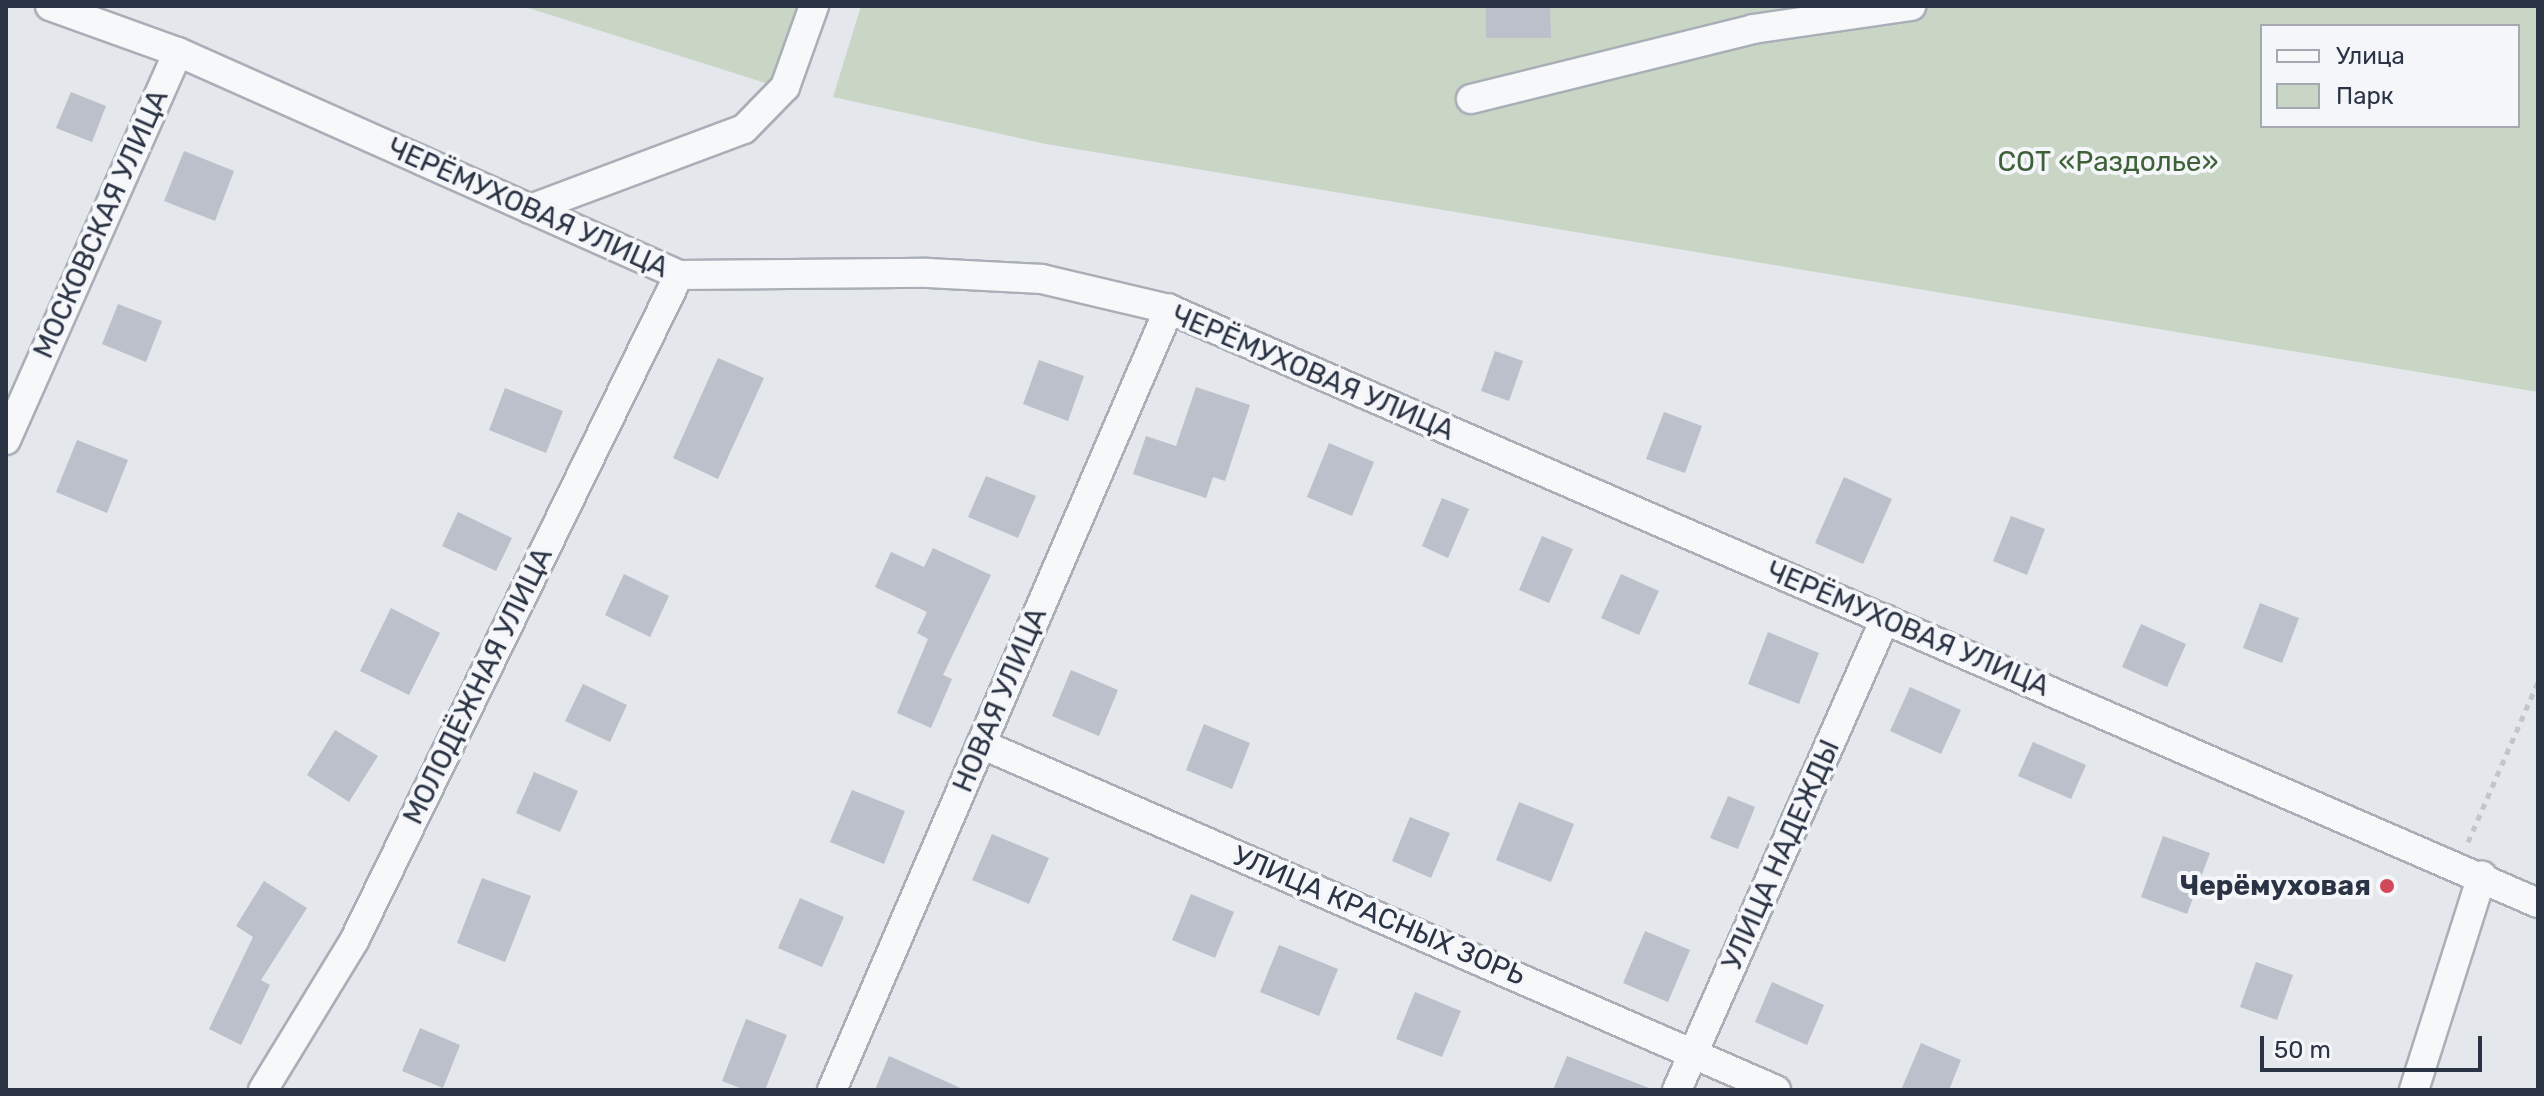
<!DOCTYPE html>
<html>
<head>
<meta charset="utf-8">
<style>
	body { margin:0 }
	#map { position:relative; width:2544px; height:1096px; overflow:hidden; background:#e4e7ec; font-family:Rubik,sans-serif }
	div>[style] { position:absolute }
	.green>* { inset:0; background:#c9d6c5 }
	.building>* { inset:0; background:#bbc0ca }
	.path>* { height:5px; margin-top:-2.5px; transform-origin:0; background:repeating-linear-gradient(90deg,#c2c5cb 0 6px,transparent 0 12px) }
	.roads { filter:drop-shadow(2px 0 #a9aeb7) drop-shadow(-2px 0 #a9aeb7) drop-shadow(0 2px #a9aeb7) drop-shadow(0 -2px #a9aeb7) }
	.minor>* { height:28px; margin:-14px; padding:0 14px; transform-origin:14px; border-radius:14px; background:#f7f8fa }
	.dots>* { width:22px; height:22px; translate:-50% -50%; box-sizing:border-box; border:4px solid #f4f6f9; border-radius:50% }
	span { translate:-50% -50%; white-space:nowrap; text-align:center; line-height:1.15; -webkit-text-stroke:8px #f4f6f9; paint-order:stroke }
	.park-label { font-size:28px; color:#3f6138 }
	.street-label { font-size:28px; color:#2b3445 }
	.poi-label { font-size:28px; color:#2b3445; font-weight:700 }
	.right { translate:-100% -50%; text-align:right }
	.frame { position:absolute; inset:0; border:8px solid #2b3445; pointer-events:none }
	.legend { position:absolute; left:2260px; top:24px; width:260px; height:104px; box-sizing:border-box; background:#f4f6f9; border:2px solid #a4a8b1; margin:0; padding:10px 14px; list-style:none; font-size:24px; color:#2b3445 }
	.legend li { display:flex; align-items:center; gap:16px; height:40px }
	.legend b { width:40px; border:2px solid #a4a8b1 }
	.scale { position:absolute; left:2260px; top:1036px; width:222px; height:36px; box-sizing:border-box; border:4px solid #2b3445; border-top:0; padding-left:10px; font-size:24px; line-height:28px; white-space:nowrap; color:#2b3445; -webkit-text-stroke:6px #f4f6f9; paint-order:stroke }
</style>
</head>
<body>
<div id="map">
	<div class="green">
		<div style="clip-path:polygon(522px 6px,798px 6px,769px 84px)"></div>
		<div style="clip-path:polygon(evenodd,861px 6px,2538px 6px,2538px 392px,1046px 144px,833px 97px,861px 6px,2262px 26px,2518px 26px,2518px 126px,2262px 126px,2262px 26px)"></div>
	</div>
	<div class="building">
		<div style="clip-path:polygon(1486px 6px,1550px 6px,1551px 38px,1486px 38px)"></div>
		<div style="clip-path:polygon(71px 92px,106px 106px,92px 142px,56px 128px)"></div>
		<div style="clip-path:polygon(184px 151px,234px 171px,215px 221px,164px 201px)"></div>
		<div style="clip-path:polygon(118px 304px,162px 321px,146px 362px,102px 344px)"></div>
		<div style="clip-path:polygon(1495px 351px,1523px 361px,1509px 401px,1481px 391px)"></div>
		<div style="clip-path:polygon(718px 358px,764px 378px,718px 479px,673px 458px)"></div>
		<div style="clip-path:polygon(1039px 360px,1084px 376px,1068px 421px,1023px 404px)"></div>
		<div style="clip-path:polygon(1196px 387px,1250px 405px,1225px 481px,1213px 477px,1206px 498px,1133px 474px,1146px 436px,1176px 446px)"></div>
		<div style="clip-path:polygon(505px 388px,563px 411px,546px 453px,489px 430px)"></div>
		<div style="clip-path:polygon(1664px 412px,1702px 426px,1685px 473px,1646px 459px)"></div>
		<div style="clip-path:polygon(77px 440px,128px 460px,107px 513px,56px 492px)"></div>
		<div style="clip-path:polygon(1329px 443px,1374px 462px,1352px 516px,1307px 497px)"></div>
		<div style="clip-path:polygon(986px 476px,1036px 496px,1018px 538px,968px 517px)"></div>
		<div style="clip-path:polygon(1844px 477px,1892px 499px,1863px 564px,1815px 543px)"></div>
		<div style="clip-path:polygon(1442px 498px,1469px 509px,1448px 558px,1422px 546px)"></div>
		<div style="clip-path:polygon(458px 512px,512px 538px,496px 571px,442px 546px)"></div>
		<div style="clip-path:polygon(2011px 516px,2045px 529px,2027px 575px,1993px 561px)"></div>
		<div style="clip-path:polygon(1542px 536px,1573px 549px,1549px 603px,1519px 590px)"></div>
		<div style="clip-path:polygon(933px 548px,991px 575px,943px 675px,952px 679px,931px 728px,897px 713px,928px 639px,917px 633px,927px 612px,875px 587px,891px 552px,924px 567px)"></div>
		<div style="clip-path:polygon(624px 574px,669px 596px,650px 637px,605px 615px)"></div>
		<div style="clip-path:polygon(1621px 574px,1659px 591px,1639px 635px,1601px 618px)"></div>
		<div style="clip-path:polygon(2260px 603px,2299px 618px,2282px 663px,2243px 648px)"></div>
		<div style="clip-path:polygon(391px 608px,440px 633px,409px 695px,360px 671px)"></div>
		<div style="clip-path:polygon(2141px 624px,2186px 644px,2167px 687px,2122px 667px)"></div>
		<div style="clip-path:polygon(1768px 632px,1819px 653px,1799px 704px,1748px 684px)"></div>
		<div style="clip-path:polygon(1071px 670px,1118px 690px,1099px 736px,1052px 716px)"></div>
		<div style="clip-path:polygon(583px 684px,627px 705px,610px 742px,565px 721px)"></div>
		<div style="clip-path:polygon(1910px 687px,1961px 710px,1941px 754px,1890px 731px)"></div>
		<div style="clip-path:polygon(1204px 724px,1250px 743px,1232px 789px,1186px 770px)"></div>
		<div style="clip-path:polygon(335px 730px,378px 756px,349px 802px,307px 775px)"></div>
		<div style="clip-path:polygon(2033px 742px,2086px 765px,2071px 799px,2018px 776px)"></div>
		<div style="clip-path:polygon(534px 772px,578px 791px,560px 832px,516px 813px)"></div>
		<div style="clip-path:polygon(852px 790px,905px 811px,884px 864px,830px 842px)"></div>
		<div style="clip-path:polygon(1728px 796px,1755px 807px,1738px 849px,1710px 838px)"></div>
		<div style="clip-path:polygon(1519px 802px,1574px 824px,1551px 882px,1496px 860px)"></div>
		<div style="clip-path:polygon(1410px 817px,1450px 833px,1431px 878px,1392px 861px)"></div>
		<div style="clip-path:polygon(992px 834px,1049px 858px,1029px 904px,972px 880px)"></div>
		<div style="clip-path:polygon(2163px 836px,2210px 853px,2187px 914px,2141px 897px)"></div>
		<div style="clip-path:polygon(482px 878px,531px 896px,505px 962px,457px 943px)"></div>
		<div style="clip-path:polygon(264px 881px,307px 908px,261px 980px,270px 985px,241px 1045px,209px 1029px,253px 937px,236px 926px)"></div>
		<div style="clip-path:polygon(1191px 894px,1234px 912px,1215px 958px,1172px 940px)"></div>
		<div style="clip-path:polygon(800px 898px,844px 917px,822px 967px,778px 948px)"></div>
		<div style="clip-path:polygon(1645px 931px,1690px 950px,1668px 1002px,1623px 983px)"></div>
		<div style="clip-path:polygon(1279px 945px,1338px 969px,1319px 1016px,1260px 992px)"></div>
		<div style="clip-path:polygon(2256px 962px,2293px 975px,2277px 1020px,2240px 1007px)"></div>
		<div style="clip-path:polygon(1772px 982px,1824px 1005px,1807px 1045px,1755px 1022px)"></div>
		<div style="clip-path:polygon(1415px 992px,1461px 1011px,1442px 1057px,1396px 1039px)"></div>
		<div style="clip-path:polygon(746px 1019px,787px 1035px,765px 1090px,745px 1090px,722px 1081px)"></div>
		<div style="clip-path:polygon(420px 1028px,460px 1045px,443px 1088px,402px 1071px)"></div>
		<div style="clip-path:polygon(1921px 1043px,1961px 1060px,1949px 1090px,1901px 1090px)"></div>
		<div style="clip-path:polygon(889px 1056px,965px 1090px,875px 1090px)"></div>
		<div style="clip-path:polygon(1567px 1056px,1649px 1088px,1649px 1090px,1553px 1090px)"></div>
	</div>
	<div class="path">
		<div style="left:2468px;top:842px;width:175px;rotate:-66.4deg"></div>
	</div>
	<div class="roads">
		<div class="minor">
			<div style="left:50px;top:6px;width:136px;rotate:19.8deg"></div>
			<div style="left:178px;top:52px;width:548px;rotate:23.99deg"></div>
			<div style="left:679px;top:275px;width:249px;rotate:-0.5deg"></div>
			<div style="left:928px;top:273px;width:114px;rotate:3deg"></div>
			<div style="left:1042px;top:279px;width:130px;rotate:13.3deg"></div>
			<div style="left:1169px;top:309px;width:1492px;rotate:23.46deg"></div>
			<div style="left:1471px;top:99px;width:291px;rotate:-13.9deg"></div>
			<div style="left:1753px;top:29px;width:160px;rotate:-8.3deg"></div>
			<div style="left:530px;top:209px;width:228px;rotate:-20.5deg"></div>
			<div style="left:744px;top:129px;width:59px;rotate:-45.7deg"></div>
			<div style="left:785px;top:87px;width:86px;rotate:-70.3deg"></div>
			<div style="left:6px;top:440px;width:424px;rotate:-66.1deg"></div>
			<div style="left:981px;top:744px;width:867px;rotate:23.52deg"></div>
			<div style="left:263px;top:1090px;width:175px;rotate:-58.6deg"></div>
			<div style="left:354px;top:941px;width:741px;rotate:-63.99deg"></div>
			<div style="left:832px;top:1090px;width:851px;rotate:-66.66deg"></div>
			<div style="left:1677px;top:1090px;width:515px;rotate:-66.17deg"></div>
			<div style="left:2414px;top:1090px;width:225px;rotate:-72.4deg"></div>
		</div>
	</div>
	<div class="dots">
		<div style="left:2387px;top:886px;background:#d1495b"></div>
	</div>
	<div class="park-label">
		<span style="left:2108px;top:162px">СОТ «Раздолье»</span>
	</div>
	<div class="street-label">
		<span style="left:528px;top:208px;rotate:24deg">ЧЕРЁМУХОВАЯ УЛИЦА</span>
		<span style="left:101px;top:224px;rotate:-66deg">МОСКОВСКАЯ УЛИЦА</span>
		<span style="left:1313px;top:373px;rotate:23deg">ЧЕРЁМУХОВАЯ УЛИЦА</span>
		<span style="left:1908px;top:629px;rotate:23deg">ЧЕРЁМУХОВАЯ УЛИЦА</span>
		<span style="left:478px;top:686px;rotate:-64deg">МОЛОДЁЖНАЯ УЛИЦА</span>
		<span style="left:1000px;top:700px;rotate:-67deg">НОВАЯ УЛИЦА</span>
		<span style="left:1781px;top:855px;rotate:-66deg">УЛИЦА НАДЕЖДЫ</span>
		<span style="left:1379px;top:916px;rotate:23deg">УЛИЦА КРАСНЫХ ЗОРЬ</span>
	</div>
	<div class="poi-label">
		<span class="right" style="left:2371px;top:886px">Черёмуховая</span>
	</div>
	<div class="frame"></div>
	<ul class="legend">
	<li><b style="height:10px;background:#f7f8fa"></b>Улица</li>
	<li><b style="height:22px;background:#c9d6c5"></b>Парк</li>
	</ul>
	<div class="scale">50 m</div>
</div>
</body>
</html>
